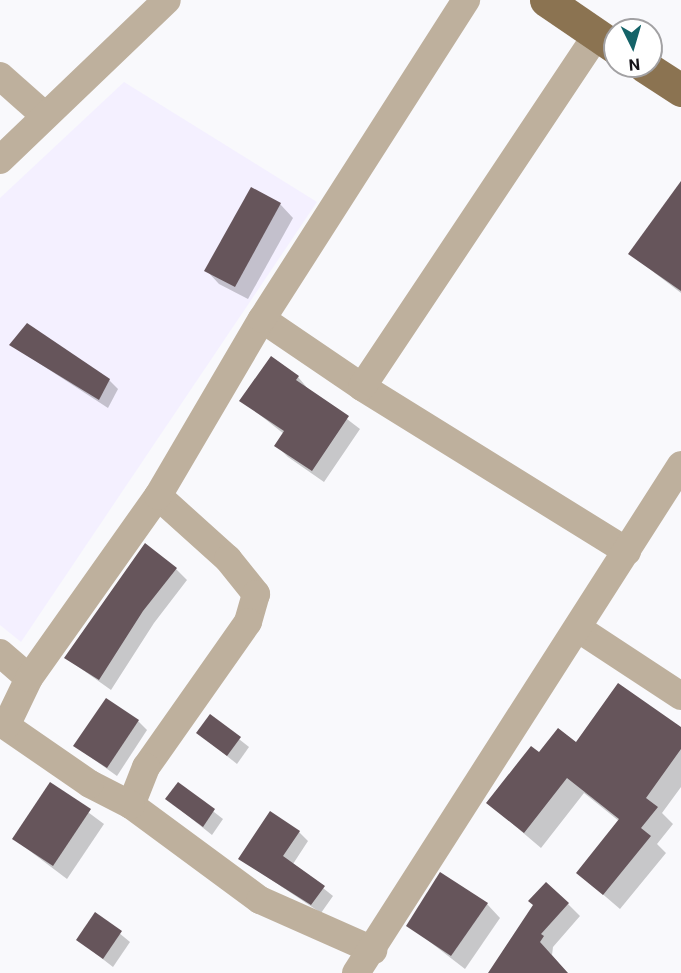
<!DOCTYPE html>
<html>
<head>
<meta charset="utf-8">
<style>
	body { margin:0 }
	#map { position:relative; width:681px; height:973px; overflow:hidden; background:#f9f9fc; font-family:Roboto,sans-serif }
	div>[style] { position:absolute }
	.built>* { inset:0; background:#f4f0ff }
	.shadow>* { inset:0; background:#0003 }
	.building>* { inset:0; background:#66555b }
	.minor>* { height:28px; margin:-14px; padding:0 14px; transform-origin:14px; border-radius:14px; background:#beb09d }
	.major>* { height:33px; margin:-16.5px; padding:0 16.5px; transform-origin:16.5px; border-radius:16.5px; background:#8b7351 }
	span { translate:-50% -50%; white-space:nowrap; text-align:center; line-height:1.15; -webkit-text-stroke:6px #fff; paint-order:stroke }
	.north { position:absolute; left:603px; top:18px; width:60px; height:60px; box-sizing:border-box; background:#fff; border:2px solid #a2a1a3; border-radius:50%; rotate:175deg; font-size:16px; font-weight:700; line-height:24px; text-align:center; color:#16141a }
	.north::after { content:''; display:block; margin:auto; width:21px; height:27px; background:#146368; clip-path:polygon(50% 0,100% 100%,50% 72%,0 100%) }
</style>
</head>
<body>
<div id="map">
	<div class="built">
		<div style="clip-path:polygon(124px 82px,317px 202px,21px 642px,0 625px,0 198px)"></div>
	</div>
	<div class="shadow">
		<div style="clip-path:polygon(681px 187px,681px 293px,630px 254px)"></div>
		<div style="clip-path:polygon(280px 204px,293px 218px,248px 299px,219px 284px,206px 270px)"></div>
		<div style="clip-path:polygon(11px 345px,109px 380px,118px 389px,108px 408px)"></div>
		<div style="clip-path:polygon(298px 377px,309px 390px,360px 429px,324px 482px,288px 457px,276px 445px,284px 434px,241px 400px)"></div>
		<div style="clip-path:polygon(176px 569px,187px 580px,154px 623px,111px 690px,66px 658px)"></div>
		<div style="clip-path:polygon(210px 716px,249px 747px,237px 764px,198px 733px)"></div>
		<div style="clip-path:polygon(138px 721px,147px 730px,117px 776px,75px 746px)"></div>
		<div style="clip-path:polygon(681px 729px,681px 787px,662px 813px,673px 824px,657px 844px,666px 853px,620px 909px,578px 873px,619px 821px,584px 793px,541px 848px,488px 803px,540px 754px,576px 745px)"></div>
		<div style="clip-path:polygon(50px 784px,104px 824px,67px 879px,14px 839px)"></div>
		<div style="clip-path:polygon(178px 784px,223px 819px,212px 835px,167px 799px)"></div>
		<div style="clip-path:polygon(299px 832px,308px 841px,293px 864px,333px 896px,321px 913px,240px 859px)"></div>
		<div style="clip-path:polygon(487px 904px,500px 918px,465px 969px,408px 925px)"></div>
		<div style="clip-path:polygon(568px 904px,580px 916px,553px 947px,552px 955px,567px 973px,490px 973px)"></div>
		<div style="clip-path:polygon(96px 914px,130px 942px,113px 967px,78px 940px)"></div>
	</div>
	<div class="building">
		<div style="clip-path:polygon(681px 181px,681px 291px,628px 254px)"></div>
		<div style="clip-path:polygon(251px 187px,281px 203px,235px 287px,204px 271px)"></div>
		<div style="clip-path:polygon(27px 323px,110px 379px,99px 400px,9px 345px)"></div>
		<div style="clip-path:polygon(271px 356px,299px 376px,296px 380px,349px 416px,312px 471px,274px 446px,284px 431px,239px 401px)"></div>
		<div style="clip-path:polygon(145px 543px,177px 568px,143px 611px,99px 680px,64px 658px)"></div>
		<div style="clip-path:polygon(618px 683px,681px 727px,681px 749px,646px 798px,658px 807px,641px 828px,651px 836px,603px 895px,576px 873px,619px 819px,567px 778px,524px 833px,486px 803px,531px 746px,539px 752px,558px 728px,576px 742px)"></div>
		<div style="clip-path:polygon(106px 698px,139px 720px,107px 768px,73px 746px)"></div>
		<div style="clip-path:polygon(210px 714px,241px 737px,227px 756px,196px 733px)"></div>
		<div style="clip-path:polygon(50px 782px,91px 809px,53px 866px,12px 839px)"></div>
		<div style="clip-path:polygon(178px 782px,215px 809px,203px 827px,165px 799px)"></div>
		<div style="clip-path:polygon(270px 811px,300px 831px,283px 856px,325px 886px,311px 905px,238px 859px)"></div>
		<div style="clip-path:polygon(440px 872px,488px 903px,451px 956px,406px 926px)"></div>
		<div style="clip-path:polygon(546px 882px,569px 903px,541px 934px,544px 936px,540px 942px,568px 973px,488px 973px,533px 905px,528px 901px)"></div>
		<div style="clip-path:polygon(95px 912px,122px 931px,103px 959px,76px 940px)"></div>
	</div>
	<div class="minor">
		<div style="left:0;top:76px;width:60px;rotate:41.6deg"></div>
		<div style="left:0;top:160px;width:231px;rotate:-43.8deg"></div>
		<div style="left:262px;top:319px;width:121px;rotate:34.2deg"></div>
		<div style="left:362px;top:387px;width:312px;rotate:31.8deg"></div>
		<div style="left:362px;top:387px;width:423px;rotate:-56.3deg"></div>
		<div style="left:158px;top:496px;width:94px;rotate:42deg"></div>
		<div style="left:228px;top:559px;width:45px;rotate:51.3deg"></div>
		<div style="left:256px;top:594px;width:29px;rotate:106deg"></div>
		<div style="left:248px;top:622px;width:177px;rotate:125.1deg"></div>
		<div style="left:146px;top:767px;width:41px;rotate:111.5deg"></div>
		<div style="left:131px;top:805px;width:160px;rotate:36.4deg"></div>
		<div style="left:260px;top:900px;width:124px;rotate:23.9deg"></div>
		<div style="left:579px;top:629px;width:122px;rotate:33.3deg"></div>
		<div style="left:0;top:653px;width:38px;rotate:41deg"></div>
		<div style="left:131px;top:805px;width:46px;rotate:-152.9deg"></div>
		<div style="left:90px;top:784px;width:102px;rotate:-145.4deg"></div>
		<div style="left:6px;top:726px;width:53px;rotate:-64.4deg"></div>
		<div style="left:29px;top:678px;width:223px;rotate:-54.7deg"></div>
		<div style="left:158px;top:496px;width:205px;rotate:-59.6deg"></div>
		<div style="left:262px;top:319px;width:379px;rotate:-57.4deg"></div>
		<div style="left:356px;top:973px;width:603px;rotate:-57.39deg"></div>
	</div>
	<div class="major">
		<div style="left:546px;top:0;width:83px;rotate:34.3deg"></div>
		<div style="left:644px;top:66px;width:44px;rotate:33deg"></div>
	</div>
	<div class="north">N</div>
</div>
</body>
</html>
